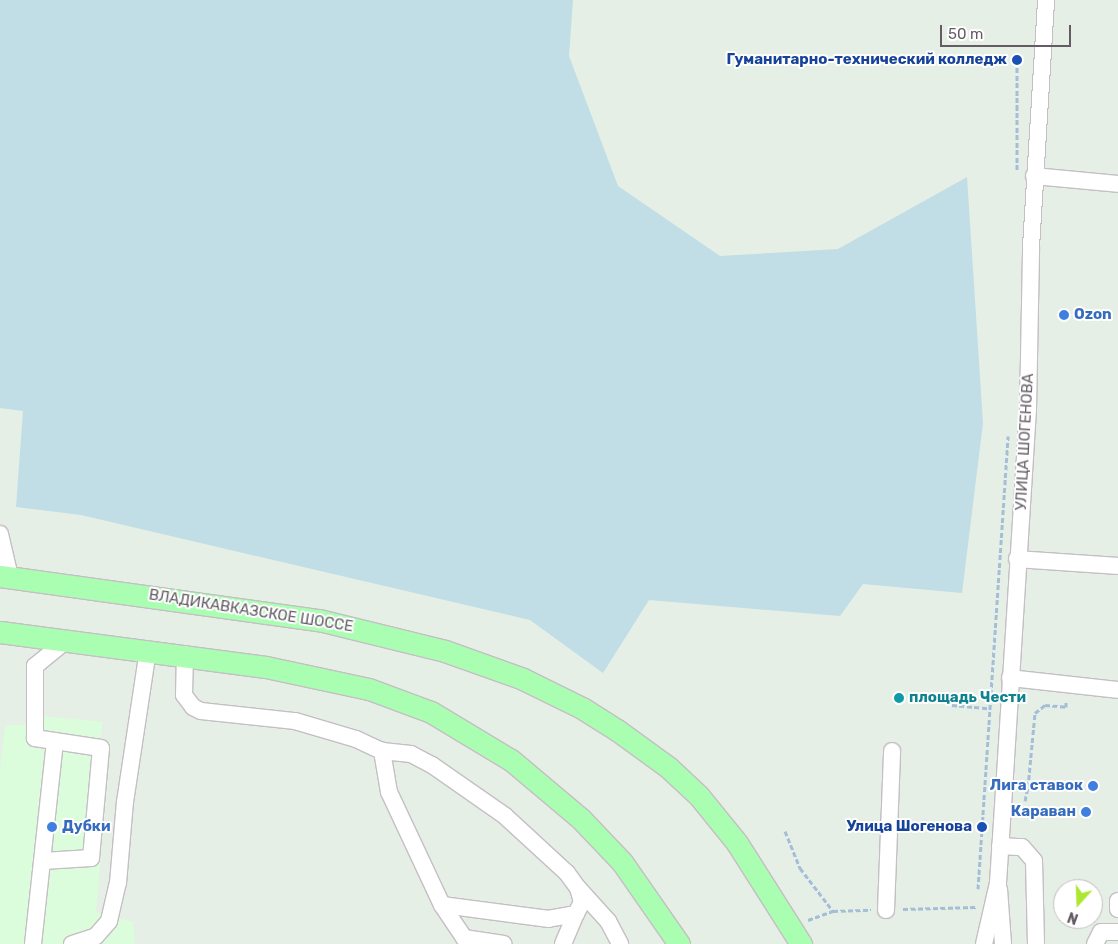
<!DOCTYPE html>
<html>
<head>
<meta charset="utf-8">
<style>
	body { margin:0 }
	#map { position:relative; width:1118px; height:944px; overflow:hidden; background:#e5efe5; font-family:Rubik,sans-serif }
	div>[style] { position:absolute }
	.commercial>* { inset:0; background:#dbfddb }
	.green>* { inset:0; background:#c1dde6 }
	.path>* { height:3px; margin-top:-1.5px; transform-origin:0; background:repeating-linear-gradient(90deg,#a5bed8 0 5px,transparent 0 7.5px) }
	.roads { filter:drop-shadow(1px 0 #c5bec5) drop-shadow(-1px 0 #c5bec5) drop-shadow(0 1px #c5bec5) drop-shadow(0 -1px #c5bec5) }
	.minor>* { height:16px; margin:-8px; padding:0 8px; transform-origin:8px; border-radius:8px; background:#fff }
	.major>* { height:21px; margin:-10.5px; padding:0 10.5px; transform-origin:10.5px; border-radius:10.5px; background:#aafeb1 }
	.dots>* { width:14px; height:14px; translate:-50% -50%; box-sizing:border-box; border:2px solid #fff; border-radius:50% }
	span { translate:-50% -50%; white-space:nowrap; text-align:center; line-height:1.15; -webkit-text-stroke:4px #fff; paint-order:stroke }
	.transit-label { font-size:15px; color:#164399; font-weight:700 }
	.right { translate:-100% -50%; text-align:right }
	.shop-label { font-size:15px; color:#366cbe; font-weight:700 }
	.left { translate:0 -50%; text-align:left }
	.street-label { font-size:15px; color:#635c65 }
	.culture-label { font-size:15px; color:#0d838f; font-weight:700 }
	.north { position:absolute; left:1053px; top:879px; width:50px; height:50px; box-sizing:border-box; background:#fff; border:1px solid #c1bec1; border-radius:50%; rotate:200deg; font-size:14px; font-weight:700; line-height:20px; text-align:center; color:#635c65 }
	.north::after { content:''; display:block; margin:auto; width:18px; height:22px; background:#ade732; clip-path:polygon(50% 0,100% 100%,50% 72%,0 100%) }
	.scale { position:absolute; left:940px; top:25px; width:131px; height:22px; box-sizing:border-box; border:2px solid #635c65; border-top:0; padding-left:6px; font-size:15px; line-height:18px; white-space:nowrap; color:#635c65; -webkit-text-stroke:4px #fff; paint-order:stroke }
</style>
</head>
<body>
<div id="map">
	<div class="commercial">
		<div style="clip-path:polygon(40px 716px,103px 722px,100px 738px,111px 743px,96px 912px,133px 922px,135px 944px,0 944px,0 772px,5px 725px,29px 725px)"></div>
	</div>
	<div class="green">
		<div style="clip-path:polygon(0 0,573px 0,569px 56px,618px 186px,720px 256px,838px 249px,967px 177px,983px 423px,962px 593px,863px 584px,840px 616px,649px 600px,603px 673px,530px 620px,81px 515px,16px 507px,23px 411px,0 408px)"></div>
	</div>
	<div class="path">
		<div style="left:1017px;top:60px;width:110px;rotate:90deg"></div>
		<div style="left:952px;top:705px;width:36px;rotate:5deg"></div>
		<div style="left:1019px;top:787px;width:9px"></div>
		<div style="left:1028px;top:787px;width:74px;rotate:-84.6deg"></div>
		<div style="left:1035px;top:713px;width:13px;rotate:-39deg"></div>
		<div style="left:1045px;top:705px;width:21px;rotate:5deg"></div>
		<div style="left:1066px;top:707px;width:7px;rotate:-90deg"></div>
		<div style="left:1025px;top:801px;width:14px;rotate:-78deg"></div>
		<div style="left:785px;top:831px;width:40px;rotate:68deg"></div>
		<div style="left:800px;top:868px;width:54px;rotate:52.5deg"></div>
		<div style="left:978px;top:889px;width:454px;rotate:-86.2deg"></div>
		<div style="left:903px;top:909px;width:73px;rotate:-1.6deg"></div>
		<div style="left:808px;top:920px;width:27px;rotate:-20deg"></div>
		<div style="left:833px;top:911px;width:38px;rotate:-2deg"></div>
	</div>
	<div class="roads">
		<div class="minor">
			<div style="left:1034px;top:176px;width:84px;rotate:5.4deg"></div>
			<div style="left:0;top:534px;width:44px;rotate:76.9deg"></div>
			<div style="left:1017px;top:559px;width:101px;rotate:4deg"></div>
			<div style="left:185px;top:654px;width:41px;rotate:91.4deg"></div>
			<div style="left:184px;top:695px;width:15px;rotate:53deg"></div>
			<div style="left:193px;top:707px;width:9px;rotate:27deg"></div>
			<div style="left:201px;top:711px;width:95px;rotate:6.1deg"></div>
			<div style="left:295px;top:721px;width:64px;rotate:16.4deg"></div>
			<div style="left:356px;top:739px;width:29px;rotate:25deg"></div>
			<div style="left:382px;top:751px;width:29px;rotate:6deg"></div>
			<div style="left:411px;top:754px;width:24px;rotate:28deg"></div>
			<div style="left:432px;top:765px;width:89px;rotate:34.9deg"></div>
			<div style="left:505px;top:816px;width:84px;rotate:42.6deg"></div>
			<div style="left:567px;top:873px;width:19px;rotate:54deg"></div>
			<div style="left:578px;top:888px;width:15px;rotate:74deg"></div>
			<div style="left:582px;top:902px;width:13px;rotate:117deg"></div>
			<div style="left:576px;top:914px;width:27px;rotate:170deg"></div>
			<div style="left:549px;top:919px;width:108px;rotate:-172.5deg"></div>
			<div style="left:442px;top:905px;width:125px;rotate:-115.1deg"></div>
			<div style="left:389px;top:792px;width:42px;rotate:-99.7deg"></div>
			<div style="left:1010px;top:678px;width:109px;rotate:6.3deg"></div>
			<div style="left:1000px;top:846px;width:22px;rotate:3deg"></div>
			<div style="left:1022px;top:847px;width:18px;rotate:49deg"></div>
			<div style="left:1034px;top:861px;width:83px;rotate:88.6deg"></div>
			<div style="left:43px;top:861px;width:48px;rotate:-3.6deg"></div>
			<div style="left:91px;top:858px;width:110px;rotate:-84.8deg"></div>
			<div style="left:101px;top:748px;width:67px;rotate:-171.4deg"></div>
			<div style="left:35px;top:738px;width:72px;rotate:-90deg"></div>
			<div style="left:35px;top:666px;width:41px;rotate:-39.1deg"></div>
			<div style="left:578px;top:888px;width:45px;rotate:47.7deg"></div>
			<div style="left:608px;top:921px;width:26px;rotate:62deg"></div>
			<div style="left:999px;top:889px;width:55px;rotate:85.8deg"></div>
			<div style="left:1118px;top:901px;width:8px;rotate:90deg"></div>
			<div style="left:442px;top:905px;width:40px;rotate:56deg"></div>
			<div style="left:464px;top:938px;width:40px;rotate:8.5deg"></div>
			<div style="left:886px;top:910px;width:159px;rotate:-87.8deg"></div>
			<div style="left:33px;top:944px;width:204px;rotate:-83.8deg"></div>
			<div style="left:72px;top:944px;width:25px;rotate:-18deg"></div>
			<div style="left:96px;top:936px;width:20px;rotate:-49deg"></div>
			<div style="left:109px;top:921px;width:39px;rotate:-77deg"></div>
			<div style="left:118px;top:883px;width:81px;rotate:-85.1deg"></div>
			<div style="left:125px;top:802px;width:154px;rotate:-81.4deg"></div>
			<div style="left:563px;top:944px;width:33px;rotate:-67deg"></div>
			<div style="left:984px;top:944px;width:63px;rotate:-77.1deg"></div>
			<div style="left:998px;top:883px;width:124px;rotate:-86.3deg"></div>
			<div style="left:1006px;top:759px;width:351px;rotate:-86.4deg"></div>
			<div style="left:1028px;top:409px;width:162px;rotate:-88.9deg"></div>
			<div style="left:1031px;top:247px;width:247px;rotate:-86.5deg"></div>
			<div style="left:1095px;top:944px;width:13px;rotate:-63deg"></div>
			<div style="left:1101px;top:932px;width:17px"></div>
		</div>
		<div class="major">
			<div style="left:0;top:576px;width:322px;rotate:7.9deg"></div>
			<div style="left:319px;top:620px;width:130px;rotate:13.8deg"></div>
			<div style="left:445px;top:651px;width:83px;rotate:19.7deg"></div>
			<div style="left:523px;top:679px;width:66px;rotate:26.2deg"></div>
			<div style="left:582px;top:708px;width:41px;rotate:32.2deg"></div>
			<div style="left:617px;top:730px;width:63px;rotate:36deg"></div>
			<div style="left:668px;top:767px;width:42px;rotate:43.1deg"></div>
			<div style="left:699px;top:796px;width:60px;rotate:51deg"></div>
			<div style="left:737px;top:843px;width:120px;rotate:57.6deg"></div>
			<div style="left:0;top:632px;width:268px;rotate:7.5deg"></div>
			<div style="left:266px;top:667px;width:105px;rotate:12.1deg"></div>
			<div style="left:369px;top:689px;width:66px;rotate:20.4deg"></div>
			<div style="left:431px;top:712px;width:93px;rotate:31deg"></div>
			<div style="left:511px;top:760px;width:92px;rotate:40.1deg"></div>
			<div style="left:581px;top:819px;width:59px;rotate:46.4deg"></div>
			<div style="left:622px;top:862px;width:100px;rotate:55.2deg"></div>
		</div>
	</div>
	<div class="dots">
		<div style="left:1017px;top:60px;background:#1a4fb4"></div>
		<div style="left:1064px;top:315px;background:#3f7fe0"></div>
		<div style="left:899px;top:698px;background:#0f9aa8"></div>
		<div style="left:1093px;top:786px;background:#3f7fe0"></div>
		<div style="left:1086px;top:812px;background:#3f7fe0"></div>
		<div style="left:52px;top:827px;background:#3f7fe0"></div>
		<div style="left:982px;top:827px;background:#1a4fb4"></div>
	</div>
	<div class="transit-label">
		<span class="right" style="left:1007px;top:60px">Гуманитарно-технический колледж</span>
		<span class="right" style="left:972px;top:827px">Улица Шогенова</span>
	</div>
	<div class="shop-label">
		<span class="left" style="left:1074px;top:315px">Ozon</span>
		<span class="right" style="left:1083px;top:786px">Лига ставок</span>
		<span class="right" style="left:1076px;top:812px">Караван</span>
		<span class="left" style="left:62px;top:827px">Дубки</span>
	</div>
	<div class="street-label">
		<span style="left:1025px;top:442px;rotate:-87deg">УЛИЦА ШОГЕНОВА</span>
		<span style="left:251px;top:611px;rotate:9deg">ВЛАДИКАВКАЗСКОЕ ШОССЕ</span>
	</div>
	<div class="culture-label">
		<span class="left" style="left:909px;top:698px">площадь Чести</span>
	</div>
	<div class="north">N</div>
	<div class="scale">50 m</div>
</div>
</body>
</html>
